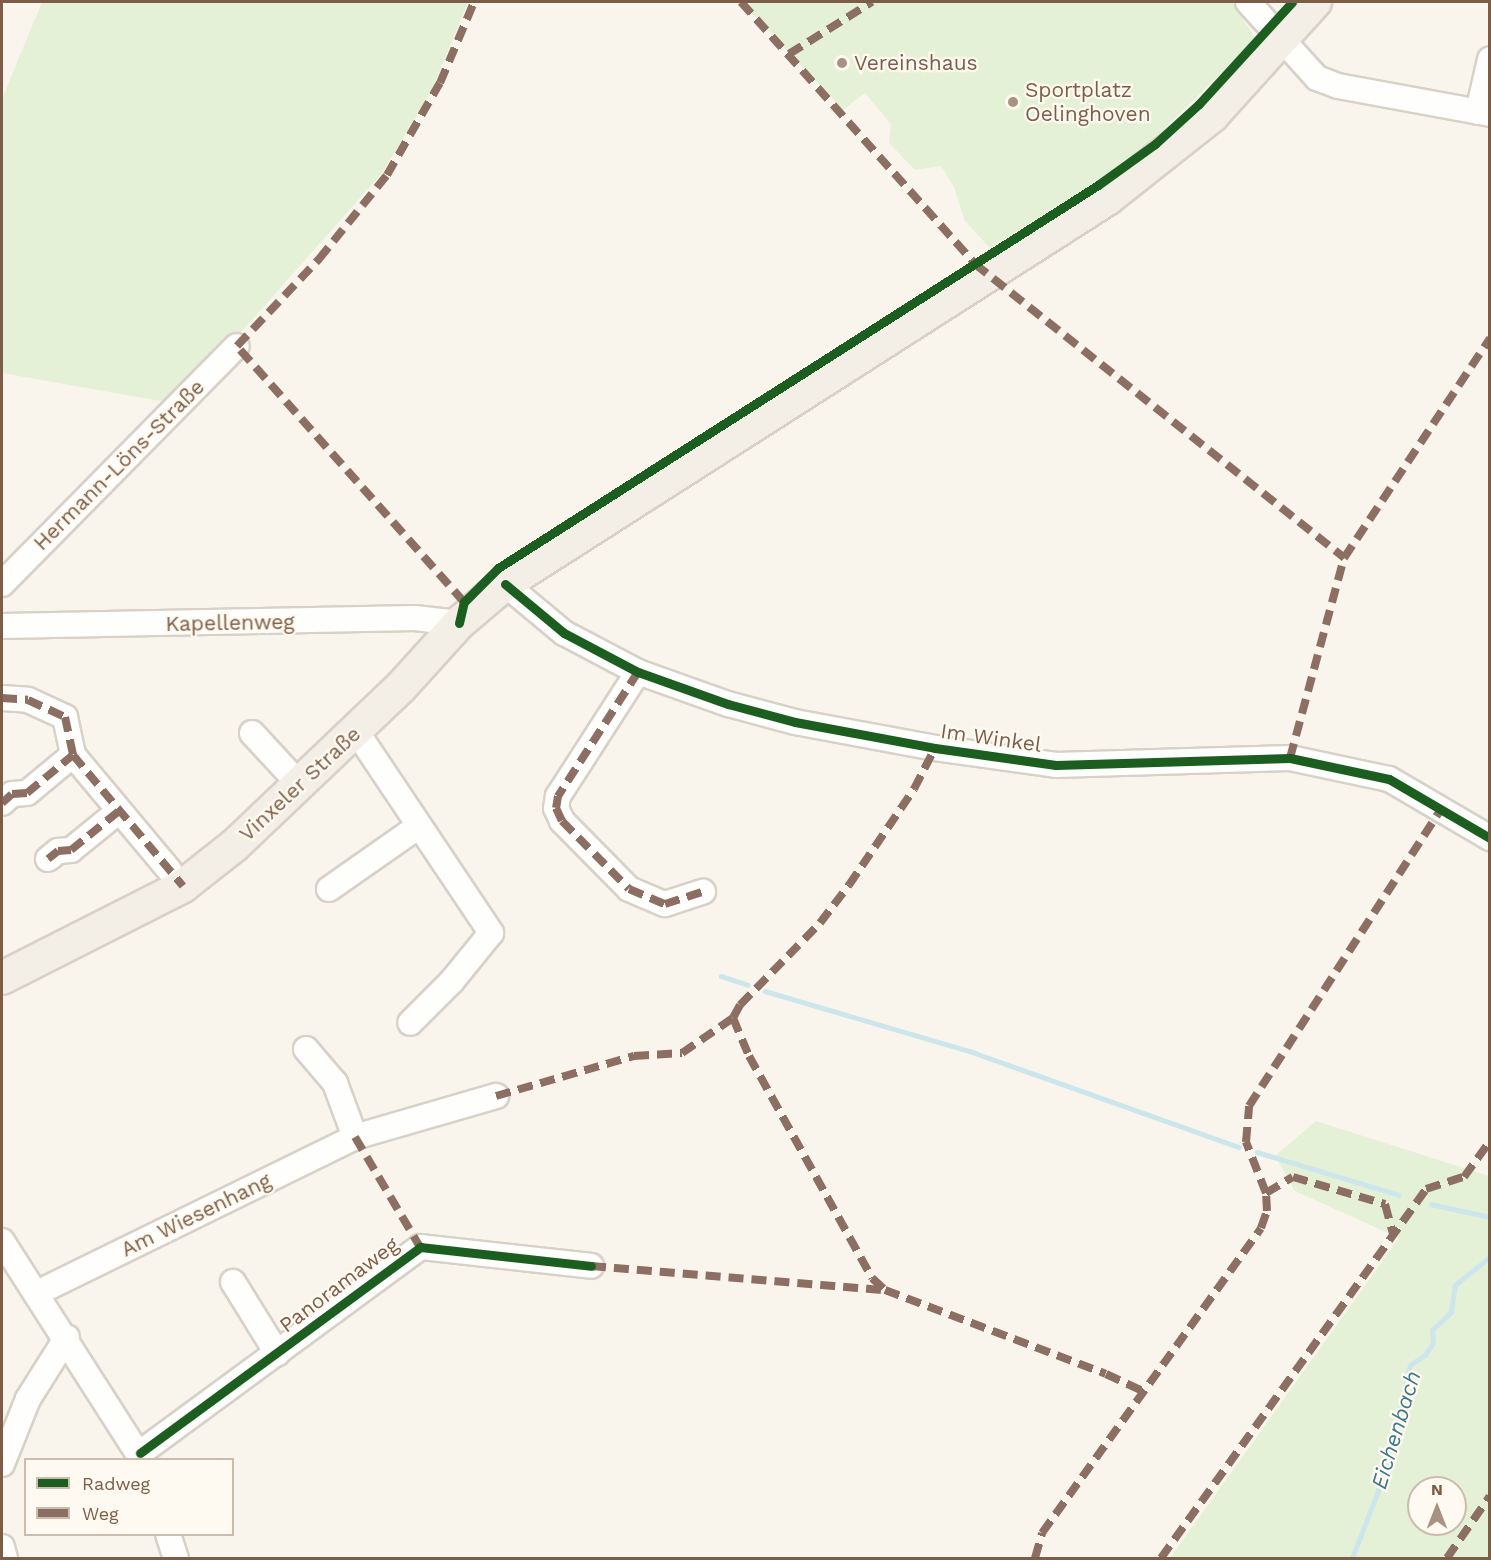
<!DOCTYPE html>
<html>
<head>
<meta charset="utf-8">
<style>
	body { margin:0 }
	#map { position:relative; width:1491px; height:1560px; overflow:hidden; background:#f9f5ed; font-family:"Work Sans",sans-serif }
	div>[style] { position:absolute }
	.green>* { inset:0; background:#e4f1d6 }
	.stream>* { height:4.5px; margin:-2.25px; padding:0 2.25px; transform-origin:2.25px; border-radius:2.25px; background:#cde6ec }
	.roads { filter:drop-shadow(2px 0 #d7d1c8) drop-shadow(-2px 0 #d7d1c8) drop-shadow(0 2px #d7d1c8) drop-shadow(0 -2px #d7d1c8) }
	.minor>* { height:24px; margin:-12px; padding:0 12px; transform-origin:12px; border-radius:12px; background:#fefefc }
	.major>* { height:32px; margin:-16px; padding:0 16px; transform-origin:16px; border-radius:16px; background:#f4efe6 }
	.quiet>* { height:8px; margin-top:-4px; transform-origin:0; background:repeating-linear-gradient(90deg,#8d6e63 0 15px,transparent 0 23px) }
	.cycleway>* { height:9px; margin:-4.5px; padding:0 4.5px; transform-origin:4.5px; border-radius:4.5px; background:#1b5e20 }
	.dots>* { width:16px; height:16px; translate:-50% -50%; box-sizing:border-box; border:3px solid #fffaf1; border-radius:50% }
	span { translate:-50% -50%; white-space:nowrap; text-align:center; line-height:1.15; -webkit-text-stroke:4.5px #fffaf1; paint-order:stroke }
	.poi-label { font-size:21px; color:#7c5e48 }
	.left { translate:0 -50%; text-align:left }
	.street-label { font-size:21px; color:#7c5e48 }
	.water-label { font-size:22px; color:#3c778a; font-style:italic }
	.frame { position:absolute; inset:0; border:3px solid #7c5e48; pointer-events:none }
	.legend { position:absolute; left:24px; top:1458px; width:210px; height:78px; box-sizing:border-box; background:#fffaf1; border:2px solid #cbbcad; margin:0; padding:8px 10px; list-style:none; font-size:18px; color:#7c5e48 }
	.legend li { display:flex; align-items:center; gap:12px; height:30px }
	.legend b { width:30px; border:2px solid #cbbcad }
	.north { position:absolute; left:1407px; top:1476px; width:60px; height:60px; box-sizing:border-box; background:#fffaf1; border:2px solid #cbbcad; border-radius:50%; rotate:0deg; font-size:16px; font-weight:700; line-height:24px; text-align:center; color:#7c5e48 }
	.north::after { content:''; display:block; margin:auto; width:21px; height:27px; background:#a89382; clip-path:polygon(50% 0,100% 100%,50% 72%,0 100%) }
</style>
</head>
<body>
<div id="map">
	<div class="green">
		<div style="clip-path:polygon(42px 2px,468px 2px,430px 94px,382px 173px,243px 330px,166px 402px,2px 373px,2px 99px)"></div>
		<div style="clip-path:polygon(755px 2px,1232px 2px,1256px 39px,1155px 138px,1112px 172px,990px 248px,965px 221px,954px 187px,941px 166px,915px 170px,889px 143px,891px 124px,865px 93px,843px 110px,746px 7px)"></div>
		<div style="clip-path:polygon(evenodd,1316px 1121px,1489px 1176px,1489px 1558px,1170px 1558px,1399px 1238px,1295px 1191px,1275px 1156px,1316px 1121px,1419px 1488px,1455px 1488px,1455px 1524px,1419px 1524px,1419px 1488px)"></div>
	</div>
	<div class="stream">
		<div style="left:721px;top:976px;width:28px;rotate:18deg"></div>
		<div style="left:765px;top:991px;width:219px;rotate:16.4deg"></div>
		<div style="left:975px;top:1053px;width:280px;rotate:19.6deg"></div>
		<div style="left:1257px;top:1152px;width:148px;rotate:16.8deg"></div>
		<div style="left:1431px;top:1204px;width:60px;rotate:12.4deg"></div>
		<div style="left:1352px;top:1558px;width:86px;rotate:-68.8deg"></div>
		<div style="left:1383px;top:1478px;width:116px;rotate:-76.6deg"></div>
		<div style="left:1410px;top:1365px;width:18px;rotate:-34deg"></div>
		<div style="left:1425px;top:1355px;width:14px;rotate:-56deg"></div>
		<div style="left:1433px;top:1343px;width:13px;rotate:-94deg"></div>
		<div style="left:1432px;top:1330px;width:26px;rotate:-43deg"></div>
		<div style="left:1451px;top:1312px;width:27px;rotate:-82deg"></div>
		<div style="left:1455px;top:1285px;width:45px;rotate:-38.7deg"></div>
	</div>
	<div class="roads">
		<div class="minor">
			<div style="left:1248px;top:2px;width:103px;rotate:47.8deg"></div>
			<div style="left:1317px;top:78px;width:22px;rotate:21deg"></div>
			<div style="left:1338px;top:86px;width:155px;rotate:10.4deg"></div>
			<div style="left:1478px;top:112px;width:54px;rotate:-77.2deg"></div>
			<div style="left:2px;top:584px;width:334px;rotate:-45.4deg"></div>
			<div style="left:505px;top:584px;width:77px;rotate:39.7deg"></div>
			<div style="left:564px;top:633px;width:84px;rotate:27.8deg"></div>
			<div style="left:638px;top:672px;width:96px;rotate:19.6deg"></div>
			<div style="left:728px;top:704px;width:69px;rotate:15deg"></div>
			<div style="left:795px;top:722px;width:142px;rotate:10.5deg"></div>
			<div style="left:935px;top:748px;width:122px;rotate:8deg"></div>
			<div style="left:1056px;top:765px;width:234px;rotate:-1.7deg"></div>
			<div style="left:1290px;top:758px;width:101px;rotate:12deg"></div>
			<div style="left:1389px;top:779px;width:117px;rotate:30.3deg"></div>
			<div style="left:2px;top:626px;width:413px;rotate:-1.1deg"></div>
			<div style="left:415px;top:618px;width:44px;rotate:6.5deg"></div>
			<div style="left:638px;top:672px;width:148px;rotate:122.8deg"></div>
			<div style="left:558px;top:796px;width:12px;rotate:99deg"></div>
			<div style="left:556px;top:808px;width:14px;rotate:65deg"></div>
			<div style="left:562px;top:821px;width:95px;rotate:45.4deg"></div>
			<div style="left:629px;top:889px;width:39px;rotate:23deg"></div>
			<div style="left:665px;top:904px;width:40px;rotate:-18deg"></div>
			<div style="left:2px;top:698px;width:26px;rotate:4deg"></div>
			<div style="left:28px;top:700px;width:41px;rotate:24.7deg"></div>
			<div style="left:65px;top:717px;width:39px;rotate:78deg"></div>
			<div style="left:73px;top:755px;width:150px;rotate:50.1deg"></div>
			<div style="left:356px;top:731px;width:243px;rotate:56.2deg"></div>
			<div style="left:491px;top:933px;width:62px;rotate:129.1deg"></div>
			<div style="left:452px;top:981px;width:59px;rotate:135deg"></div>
			<div style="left:252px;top:733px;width:71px;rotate:47.3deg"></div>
			<div style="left:2px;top:803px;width:13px;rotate:-42deg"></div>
			<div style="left:12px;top:794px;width:15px;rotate:-4deg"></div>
			<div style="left:27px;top:793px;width:60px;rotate:-39.6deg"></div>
			<div style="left:48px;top:859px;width:13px;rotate:-39deg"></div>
			<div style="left:58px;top:851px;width:13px;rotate:-4deg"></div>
			<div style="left:71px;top:850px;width:62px;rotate:-39.1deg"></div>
			<div style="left:329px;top:889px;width:110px;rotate:-35deg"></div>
			<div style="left:306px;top:1049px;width:45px;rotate:49.5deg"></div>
			<div style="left:335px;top:1083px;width:58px;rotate:69.7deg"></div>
			<div style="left:2px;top:1241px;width:260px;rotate:57.4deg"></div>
			<div style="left:233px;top:1282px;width:84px;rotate:58.2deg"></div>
			<div style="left:37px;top:1293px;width:354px;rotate:-26.1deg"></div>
			<div style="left:355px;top:1137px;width:147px;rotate:-16.2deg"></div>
			<div style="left:140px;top:1453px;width:348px;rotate:-36.3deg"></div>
			<div style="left:420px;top:1247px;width:172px;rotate:6.3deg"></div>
			<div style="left:2px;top:1464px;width:70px;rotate:-68.2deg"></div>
			<div style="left:28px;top:1399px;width:73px;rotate:-57.8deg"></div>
			<div style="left:168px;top:1534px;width:25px;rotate:72deg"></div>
			<div style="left:2px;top:1547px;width:11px;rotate:75deg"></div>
		</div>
		<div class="major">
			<div style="left:2px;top:978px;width:203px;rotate:-26.9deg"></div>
			<div style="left:183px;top:886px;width:66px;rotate:-38.3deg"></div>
			<div style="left:235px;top:845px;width:229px;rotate:-43.6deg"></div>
			<div style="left:401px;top:687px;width:86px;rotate:-47.8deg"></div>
			<div style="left:459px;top:623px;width:60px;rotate:-40.3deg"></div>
			<div style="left:505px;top:584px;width:715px;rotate:-32.6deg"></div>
			<div style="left:1107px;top:199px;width:134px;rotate:-38.3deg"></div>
			<div style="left:1212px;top:116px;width:154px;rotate:-47.9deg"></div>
		</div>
	</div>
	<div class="quiet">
		<div style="left:741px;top:2px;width:351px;rotate:48.2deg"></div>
		<div style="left:975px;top:264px;width:472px;rotate:38.5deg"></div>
		<div style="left:789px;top:54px;width:98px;rotate:-32.1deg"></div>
		<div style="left:464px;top:602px;width:342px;rotate:-131.6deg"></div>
		<div style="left:237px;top:346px;width:120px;rotate:-46.7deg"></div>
		<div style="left:319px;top:259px;width:108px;rotate:-51deg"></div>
		<div style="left:387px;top:175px;width:106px;rotate:-60.1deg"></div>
		<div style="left:440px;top:83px;width:88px;rotate:-67.2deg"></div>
		<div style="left:638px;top:672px;width:148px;rotate:122.8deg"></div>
		<div style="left:558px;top:796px;width:12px;rotate:99deg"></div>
		<div style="left:556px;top:808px;width:14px;rotate:65deg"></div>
		<div style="left:562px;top:821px;width:95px;rotate:45.4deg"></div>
		<div style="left:629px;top:889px;width:39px;rotate:23deg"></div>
		<div style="left:665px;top:904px;width:40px;rotate:-18deg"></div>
		<div style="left:2px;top:698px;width:26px;rotate:4deg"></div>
		<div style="left:28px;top:700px;width:41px;rotate:24.7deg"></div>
		<div style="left:65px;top:717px;width:39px;rotate:78deg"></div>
		<div style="left:73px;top:755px;width:171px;rotate:50deg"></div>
		<div style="left:1290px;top:758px;width:207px;rotate:-74.9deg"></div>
		<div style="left:1344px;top:558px;width:264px;rotate:-56.4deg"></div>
		<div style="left:2px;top:803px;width:13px;rotate:-42deg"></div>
		<div style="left:12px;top:794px;width:15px;rotate:-4deg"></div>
		<div style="left:27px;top:793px;width:60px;rotate:-39.6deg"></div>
		<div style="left:48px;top:859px;width:13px;rotate:-39deg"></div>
		<div style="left:58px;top:851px;width:13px;rotate:-4deg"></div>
		<div style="left:71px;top:850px;width:62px;rotate:-39.1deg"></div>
		<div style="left:733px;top:1018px;width:41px;rotate:67.2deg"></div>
		<div style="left:749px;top:1056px;width:254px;rotate:61deg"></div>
		<div style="left:872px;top:1278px;width:18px;rotate:43deg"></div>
		<div style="left:885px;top:1290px;width:236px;rotate:20.8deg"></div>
		<div style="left:1106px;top:1374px;width:43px;rotate:24.8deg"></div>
		<div style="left:496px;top:1096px;width:144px;rotate:-16.2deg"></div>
		<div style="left:634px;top:1056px;width:48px;rotate:-3.6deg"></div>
		<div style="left:682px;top:1053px;width:62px;rotate:-34.5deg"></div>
		<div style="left:733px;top:1018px;width:15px;rotate:-62deg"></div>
		<div style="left:740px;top:1005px;width:115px;rotate:-45.7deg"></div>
		<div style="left:820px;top:923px;width:48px;rotate:-52.7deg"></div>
		<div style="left:849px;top:885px;width:116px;rotate:-55.9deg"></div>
		<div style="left:914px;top:789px;width:46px;rotate:-62.9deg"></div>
		<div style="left:355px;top:1137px;width:128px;rotate:59.4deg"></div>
		<div style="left:1266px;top:1193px;width:31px;rotate:-31deg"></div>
		<div style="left:1293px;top:1177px;width:96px;rotate:16.4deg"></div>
		<div style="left:1385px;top:1204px;width:31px;rotate:75deg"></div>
		<div style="left:591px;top:1266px;width:295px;rotate:4.7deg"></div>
		<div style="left:1035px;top:1558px;width:26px;rotate:-74deg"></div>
		<div style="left:1042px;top:1533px;width:375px;rotate:-54.3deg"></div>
		<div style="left:1261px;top:1228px;width:18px;rotate:-71deg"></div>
		<div style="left:1267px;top:1211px;width:18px;rotate:-93deg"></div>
		<div style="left:1266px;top:1193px;width:55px;rotate:-111.4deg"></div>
		<div style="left:1246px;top:1142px;width:36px;rotate:-85deg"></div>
		<div style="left:1249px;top:1106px;width:354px;rotate:-57.1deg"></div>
		<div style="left:1161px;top:1558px;width:454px;rotate:-54.3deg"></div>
		<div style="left:1426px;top:1189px;width:40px;rotate:-18deg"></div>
		<div style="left:1464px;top:1177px;width:44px;rotate:-54.2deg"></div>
		<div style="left:1447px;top:1558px;width:75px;rotate:-55.3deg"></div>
	</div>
	<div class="cycleway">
		<div style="left:505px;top:584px;width:77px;rotate:39.7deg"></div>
		<div style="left:564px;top:633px;width:84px;rotate:27.8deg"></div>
		<div style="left:638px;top:672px;width:96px;rotate:19.6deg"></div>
		<div style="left:728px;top:704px;width:69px;rotate:15deg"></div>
		<div style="left:795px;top:722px;width:142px;rotate:10.5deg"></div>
		<div style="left:935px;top:748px;width:122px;rotate:8deg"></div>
		<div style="left:1056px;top:765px;width:234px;rotate:-1.7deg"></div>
		<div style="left:1290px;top:758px;width:101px;rotate:12deg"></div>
		<div style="left:1389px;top:779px;width:117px;rotate:30.3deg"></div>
		<div style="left:459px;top:623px;width:22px;rotate:-77deg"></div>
		<div style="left:464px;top:602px;width:48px;rotate:-45deg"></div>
		<div style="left:498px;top:568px;width:712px;rotate:-32.55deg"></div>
		<div style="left:1098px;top:185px;width:70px;rotate:-35.7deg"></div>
		<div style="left:1155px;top:144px;width:59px;rotate:-42.3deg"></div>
		<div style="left:1199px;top:104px;width:138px;rotate:-47.6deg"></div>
		<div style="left:140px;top:1453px;width:348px;rotate:-36.3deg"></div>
		<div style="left:420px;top:1247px;width:172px;rotate:6.3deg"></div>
	</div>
	<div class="dots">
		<div style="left:842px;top:63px;background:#a89382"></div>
		<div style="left:1013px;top:102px;background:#a89382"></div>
	</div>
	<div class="poi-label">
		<span class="left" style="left:854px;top:63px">Vereinshaus</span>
		<span class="left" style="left:1025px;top:102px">Sportplatz<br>Oelinghoven</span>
	</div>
	<div class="street-label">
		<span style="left:119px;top:465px;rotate:-45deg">Hermann-Löns-Straße</span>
		<span style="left:230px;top:623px;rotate:-1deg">Kapellenweg</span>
		<span style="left:991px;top:738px;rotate:8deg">Im Winkel</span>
		<span style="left:300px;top:784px;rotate:-43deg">Vinxeler Straße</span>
		<span style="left:196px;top:1215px;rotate:-26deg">Am Wiesenhang</span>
		<span style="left:339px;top:1285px;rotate:-37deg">Panoramaweg</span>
	</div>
	<div class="water-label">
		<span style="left:1396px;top:1430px;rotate:-73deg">Eichenbach</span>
	</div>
	<div class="frame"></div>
	<ul class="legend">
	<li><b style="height:8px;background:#1b5e20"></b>Radweg</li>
	<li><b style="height:8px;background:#8d6e63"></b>Weg</li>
	</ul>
	<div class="north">N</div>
</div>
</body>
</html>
